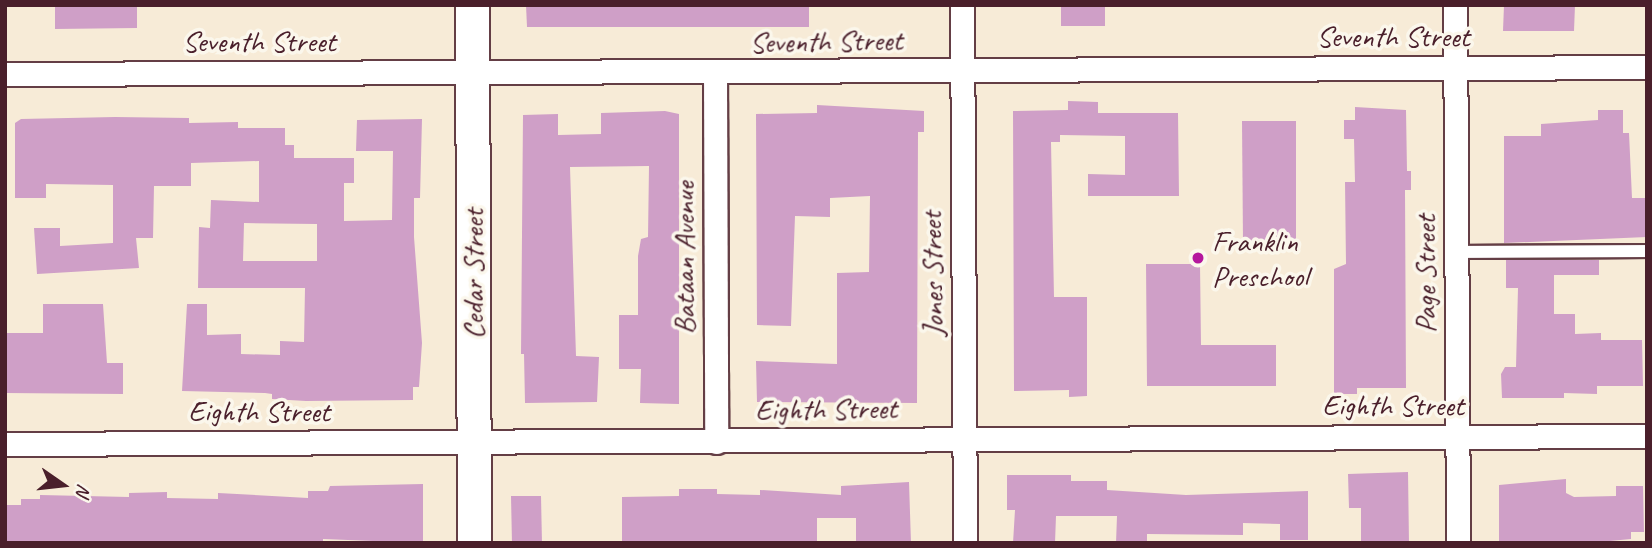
<!DOCTYPE html>
<html>
<head>
<meta charset="utf-8">
<style>
	body { margin:0 }
	#map { position:relative; width:1652px; height:548px; overflow:hidden; background:#f7ebd7; font-family:Caveat,sans-serif }
	div>[style] { position:absolute }
	.building>* { inset:0; background:#cf9fc7 }
	.roads { filter:drop-shadow(2px 0 #643e45) drop-shadow(-2px 0 #643e45) drop-shadow(0 2px #643e45) drop-shadow(0 -2px #643e45) }
	.lane>* { height:12px; margin:-6px; padding:0 6px; transform-origin:6px; border-radius:6px; background:#fff }
	.street>* { height:23px; margin:-11.5px; padding:0 11.5px; transform-origin:11.5px; border-radius:11.5px; background:#fff }
	.secondary>* { height:33px; margin:-16.5px; padding:0 16.5px; transform-origin:16.5px; border-radius:16.5px; background:#fff }
	.dots>* { width:19px; height:19px; translate:-50% -50%; box-sizing:border-box; border:4px solid #fbf7ec; border-radius:50% }
	span { translate:-50% -50%; white-space:nowrap; text-align:center; line-height:1.15; -webkit-text-stroke:7px #fbf7ec; paint-order:stroke }
	.street-label { font-size:30px; color:#4a1f2b }
	.poi-label { font-size:30px; color:#4a1f2b }
	.left { translate:0 -50%; text-align:left }
	.frame { position:absolute; inset:0; border:7px solid #4a1f2b; pointer-events:none }
	.north { position:absolute; left:28px; top:450px; width:70px; height:70px; -webkit-text-stroke:5px #fbf7ec; paint-order:stroke; rotate:104deg; font-size:19px; font-weight:700; line-height:28px; text-align:center; color:#4a1f2b }
	.north::after { content:''; display:block; margin:auto; width:24px; height:32px; background:#4a1f2b; clip-path:polygon(50% 0,100% 100%,50% 72%,0 100%) }
</style>
</head>
<body>
<div id="map">
	<div class="building">
		<div style="clip-path:polygon(55px 5px,137px 5px,137px 28px,55px 29px)"></div>
		<div style="clip-path:polygon(526px 5px,809px 5px,809px 27px,527px 27px)"></div>
		<div style="clip-path:polygon(1061px 5px,1105px 5px,1105px 26px,1061px 26px)"></div>
		<div style="clip-path:polygon(1504px 5px,1575px 5px,1574px 31px,1503px 31px)"></div>
		<div style="clip-path:polygon(1068px 101px,1098px 102px,1098px 113px,1178px 113px,1179px 196px,1088px 196px,1088px 174px,1125px 175px,1125px 136px,1060px 135px,1060px 142px,1051px 142px,1054px 297px,1087px 297px,1087px 396px,1069px 397px,1069px 390px,1014px 391px,1013px 111px,1068px 110px)"></div>
		<div style="clip-path:polygon(817px 105px,924px 111px,924px 132px,918px 132px,917px 403px,757px 402px,756px 361px,837px 364px,837px 273px,869px 272px,870px 196px,830px 198px,830px 217px,795px 216px,791px 326px,757px 325px,756px 114px,817px 113px)"></div>
		<div style="clip-path:polygon(1355px 107px,1406px 110px,1407px 171px,1411px 171px,1411px 190px,1405px 190px,1406px 388px,1357px 388px,1357px 394px,1334px 394px,1334px 269px,1346px 264px,1345px 182px,1355px 182px,1354px 139px,1344px 139px,1344px 120px,1355px 120px)"></div>
		<div style="clip-path:polygon(1598px 110px,1623px 110px,1623px 133px,1629px 133px,1632px 198px,1647px 198px,1647px 237px,1504px 243px,1504px 136px,1541px 136px,1541px 124px,1598px 120px)"></div>
		<div style="clip-path:polygon(665px 111px,679px 114px,679px 404px,640px 403px,641px 369px,619px 369px,619px 315px,638px 315px,638px 256px,641px 239px,648px 237px,649px 166px,570px 167px,576px 356px,599px 357px,597px 402px,525px 403px,524px 354px,521px 354px,523px 115px,558px 114px,558px 135px,601px 134px,601px 113px)"></div>
		<div style="clip-path:polygon(evenodd,115px 117px,189px 118px,189px 123px,238px 122px,238px 128px,285px 128px,285px 145px,294px 145px,294px 158px,354px 158px,354px 183px,344px 183px,344px 221px,392px 220px,393px 151px,356px 151px,357px 120px,422px 119px,420px 198px,414px 198px,414px 237px,422px 343px,419px 387px,413px 387px,413px 400px,306px 401px,272px 399px,272px 394px,265px 393px,182px 391px,187px 304px,207px 304px,207px 335px,241px 334px,241px 354px,280px 355px,280px 341px,304px 342px,305px 288px,198px 288px,199px 227px,210px 228px,211px 200px,259px 202px,259px 161px,191px 163px,191px 186px,154px 186px,153px 238px,136px 238px,139px 268px,37px 274px,34px 228px,60px 228px,60px 246px,113px 243px,113px 185px,46px 184px,46px 198px,15px 198px,15px 123px,21px 119px,115px 117px,244px 223px,317px 224px,317px 261px,243px 261px,244px 223px)"></div>
		<div style="clip-path:polygon(1242px 121px,1296px 121px,1296px 242px,1243px 242px)"></div>
		<div style="clip-path:polygon(1506px 260px,1599px 260px,1599px 275px,1554px 275px,1554px 314px,1575px 314px,1575px 334px,1601px 333px,1601px 340px,1642px 340px,1643px 386px,1597px 386px,1597px 394px,1564px 393px,1564px 398px,1502px 398px,1501px 374px,1505px 367px,1516px 367px,1518px 288px,1506px 288px)"></div>
		<div style="clip-path:polygon(1146px 264px,1200px 264px,1201px 345px,1276px 345px,1276px 386px,1147px 386px)"></div>
		<div style="clip-path:polygon(43px 304px,103px 304px,107px 363px,123px 363px,123px 394px,5px 393px,5px 333px,43px 333px)"></div>
		<div style="clip-path:polygon(1408px 472px,1409px 543px,1361px 543px,1361px 508px,1349px 508px,1348px 474px)"></div>
		<div style="clip-path:polygon(1007px 475px,1071px 475px,1071px 481px,1107px 481px,1107px 490px,1186px 495px,1308px 491px,1308px 540px,1280px 540px,1280px 524px,1243px 523px,1243px 535px,1147px 534px,1147px 543px,1116px 543px,1117px 516px,1056px 516px,1055px 543px,1013px 543px,1015px 510px,1007px 510px)"></div>
		<div style="clip-path:polygon(1566px 479px,1566px 493px,1574px 497px,1616px 496px,1616px 486px,1643px 486px,1644px 532px,1631px 532px,1631px 539px,1589px 543px,1499px 543px,1499px 485px)"></div>
		<div style="clip-path:polygon(909px 482px,911px 543px,856px 543px,856px 518px,817px 518px,817px 543px,622px 543px,622px 497px,679px 496px,679px 489px,717px 489px,717px 494px,760px 495px,760px 490px,841px 495px,841px 486px)"></div>
		<div style="clip-path:polygon(423px 484px,423px 543px,323px 539px,323px 543px,5px 543px,5px 505px,21px 505px,21px 499px,40px 499px,40px 495px,129px 497px,129px 493px,167px 492px,167px 498px,218px 499px,218px 493px,308px 498px,308px 491px,328px 491px,330px 486px)"></div>
		<div style="clip-path:polygon(511px 496px,541px 496px,542px 543px,512px 543px)"></div>
	</div>
	<div class="roads">
		<div class="lane">
			<div style="left:1456px;top:252px;width:191px;rotate:-0.3deg"></div>
		</div>
		<div class="street">
			<div style="left:962px;top:5px;width:538px;rotate:89.68deg"></div>
			<div style="left:1455px;top:5px;width:538px;rotate:89.68deg"></div>
			<div style="left:715px;top:73px;width:369px;rotate:89.8deg"></div>
			<div style="left:5px;top:74px;width:1642px;rotate:-0.24deg"></div>
			<div style="left:5px;top:444px;width:1642px;rotate:-0.28deg"></div>
		</div>
		<div class="secondary">
			<div style="left:472px;top:5px;width:538px;rotate:89.79deg"></div>
		</div>
	</div>
	<div class="dots">
		<div style="left:1198px;top:258px;background:#b5179e"></div>
	</div>
	<div class="street-label">
		<span style="left:1393px;top:36px">Seventh Street</span>
		<span style="left:259px;top:41px">Seventh Street</span>
		<span style="left:826px;top:41px;rotate:-1deg">Seventh Street</span>
		<span style="left:684px;top:258px;rotate:-90deg">Bataan Avenue</span>
		<span style="left:473px;top:274px;rotate:-90deg">Cedar Street</span>
		<span style="left:932px;top:274px;rotate:-91deg">Jones Street</span>
		<span style="left:1425px;top:274px;rotate:-90deg">Page Street</span>
		<span style="left:1393px;top:405px">Eighth Street</span>
		<span style="left:826px;top:409px;rotate:-1deg">Eighth Street</span>
		<span style="left:259px;top:411px">Eighth Street</span>
	</div>
	<div class="poi-label">
		<span class="left" style="left:1212px;top:258px">Franklin<br>Preschool</span>
	</div>
	<div class="frame"></div>
	<div class="north">N</div>
</div>
</body>
</html>
